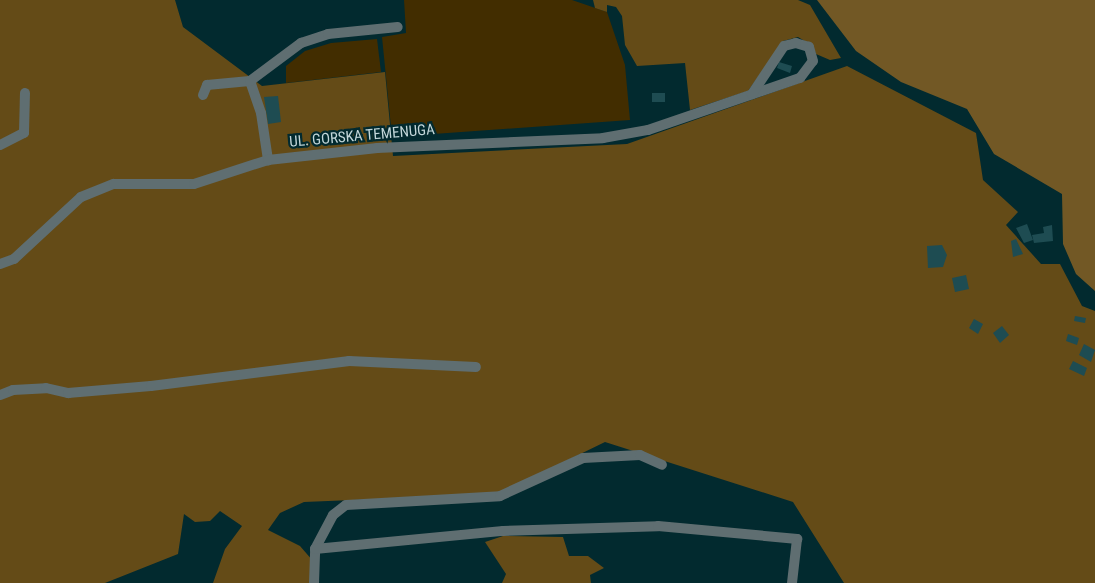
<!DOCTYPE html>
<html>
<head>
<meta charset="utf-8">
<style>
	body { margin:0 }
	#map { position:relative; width:1095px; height:583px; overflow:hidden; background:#022a2f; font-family:"Roboto Condensed",sans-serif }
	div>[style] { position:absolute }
	.green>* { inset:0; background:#422d00 }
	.forest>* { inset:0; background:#644b17 }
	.water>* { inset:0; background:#725825 }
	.building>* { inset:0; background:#1e4c52 }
	.minor>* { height:10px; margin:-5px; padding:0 5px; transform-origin:5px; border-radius:5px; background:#5f6e71 }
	span { translate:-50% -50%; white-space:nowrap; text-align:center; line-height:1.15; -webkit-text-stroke:4.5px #022a2f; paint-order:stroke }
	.street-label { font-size:15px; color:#c3d7da }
</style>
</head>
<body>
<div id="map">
	<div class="green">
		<div style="clip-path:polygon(404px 0,572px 0,607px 12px,625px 65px,630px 120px,392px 137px,382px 37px,406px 33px)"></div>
		<div style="clip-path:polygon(377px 39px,381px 72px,286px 83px,286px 66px,305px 51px,331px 43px)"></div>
	</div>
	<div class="forest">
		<div style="clip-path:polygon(0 0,175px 0,183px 27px,262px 86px,385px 72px,393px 156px,627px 144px,847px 66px,976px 133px,983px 180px,1018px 212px,1006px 225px,1041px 264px,1060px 264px,1082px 306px,1095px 311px,1095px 583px,844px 583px,793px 502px,605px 442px,498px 494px,304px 502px,280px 513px,268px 530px,300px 546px,313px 561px,312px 583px,213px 583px,225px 549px,242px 526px,220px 511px,210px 521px,195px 522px,184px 514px,178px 554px,105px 583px,0 583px)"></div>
		<div style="clip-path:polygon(593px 0,798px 0,810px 5px,841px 58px,830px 60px,816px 54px,813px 46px,798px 37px,783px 41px,748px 91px,690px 110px,685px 63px,637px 66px,625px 45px,622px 16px,616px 7px,607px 5px,607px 12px,595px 8px)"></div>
		<div style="clip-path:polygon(503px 536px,563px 537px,569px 556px,588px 556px,604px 568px,590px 575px,591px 583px,502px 583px,506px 574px,485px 542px)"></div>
	</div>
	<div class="water">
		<div style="clip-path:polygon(817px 0,1095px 0,1095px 291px,1076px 274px,1063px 244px,1062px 194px,994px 154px,967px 109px,901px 82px,856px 51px)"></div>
	</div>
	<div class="building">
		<div style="clip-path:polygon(779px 62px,792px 66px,790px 73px,777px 68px)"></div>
		<div style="clip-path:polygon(652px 93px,665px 93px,665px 102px,652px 102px)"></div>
		<div style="clip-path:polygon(278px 96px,281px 122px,268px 124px,264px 97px)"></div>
		<div style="clip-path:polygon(1027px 224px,1033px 240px,1024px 243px,1016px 228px)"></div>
		<div style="clip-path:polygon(1052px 225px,1053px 241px,1034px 243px,1032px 235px,1044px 233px,1043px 227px)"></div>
		<div style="clip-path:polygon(1016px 239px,1023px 254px,1013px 257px,1011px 241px)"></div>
		<div style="clip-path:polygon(942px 245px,947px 255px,943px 267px,928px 268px,927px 246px)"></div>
		<div style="clip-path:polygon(966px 275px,969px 289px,955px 292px,952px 278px)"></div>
		<div style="clip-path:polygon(1075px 316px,1086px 318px,1085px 323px,1074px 321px)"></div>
		<div style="clip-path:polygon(974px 319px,983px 324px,978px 334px,969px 328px)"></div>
		<div style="clip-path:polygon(1002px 326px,1009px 335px,1000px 343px,993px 333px)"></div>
		<div style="clip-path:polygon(1068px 334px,1079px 338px,1077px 345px,1066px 341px)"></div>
		<div style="clip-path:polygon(1084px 344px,1095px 350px,1091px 362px,1079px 355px)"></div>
		<div style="clip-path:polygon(1073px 361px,1087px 368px,1084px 376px,1069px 369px)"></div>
	</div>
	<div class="minor">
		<div style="left:250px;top:81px;width:34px;rotate:71deg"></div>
		<div style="left:261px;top:113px;width:48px;rotate:81.5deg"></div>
		<div style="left:203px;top:95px;width:11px;rotate:-68deg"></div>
		<div style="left:207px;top:85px;width:43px;rotate:-5.3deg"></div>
		<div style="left:250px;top:81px;width:64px;rotate:-36.7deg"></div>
		<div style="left:301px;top:43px;width:28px;rotate:-18deg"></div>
		<div style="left:328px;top:34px;width:70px;rotate:-5.7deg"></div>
		<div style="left:0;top:145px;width:27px;rotate:-27deg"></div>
		<div style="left:24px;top:133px;width:40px;rotate:-88.6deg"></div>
		<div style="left:0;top:264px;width:15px;rotate:-20deg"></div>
		<div style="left:14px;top:259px;width:91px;rotate:-42.8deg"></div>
		<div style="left:81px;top:197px;width:35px;rotate:-22deg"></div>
		<div style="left:114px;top:184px;width:80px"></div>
		<div style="left:194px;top:184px;width:78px;rotate:-18deg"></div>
		<div style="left:268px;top:160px;width:110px;rotate:-6.3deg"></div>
		<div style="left:377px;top:148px;width:226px;rotate:-2.5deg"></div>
		<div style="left:603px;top:138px;width:46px;rotate:-10.1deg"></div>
		<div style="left:648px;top:130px;width:161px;rotate:-18.9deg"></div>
		<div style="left:800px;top:78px;width:21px;rotate:-53deg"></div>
		<div style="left:813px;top:61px;width:15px;rotate:-106deg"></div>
		<div style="left:809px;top:47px;width:14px;rotate:-163deg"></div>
		<div style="left:796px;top:43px;width:12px;rotate:166deg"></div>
		<div style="left:784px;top:46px;width:58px;rotate:123.7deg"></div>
		<div style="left:0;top:395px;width:14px;rotate:-21deg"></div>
		<div style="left:13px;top:390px;width:33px;rotate:-3deg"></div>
		<div style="left:46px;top:388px;width:23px;rotate:13deg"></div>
		<div style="left:68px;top:393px;width:83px;rotate:-4.8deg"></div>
		<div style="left:151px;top:386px;width:200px;rotate:-7.2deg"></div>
		<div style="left:349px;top:361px;width:127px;rotate:2.7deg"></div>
		<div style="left:315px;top:549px;width:38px;rotate:-62deg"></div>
		<div style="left:333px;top:515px;width:16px;rotate:-38deg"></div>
		<div style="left:346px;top:505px;width:154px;rotate:-3.3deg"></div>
		<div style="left:500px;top:496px;width:91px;rotate:-24.6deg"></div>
		<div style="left:583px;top:458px;width:57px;rotate:-3deg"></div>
		<div style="left:640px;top:455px;width:24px;rotate:24deg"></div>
		<div style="left:314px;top:583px;width:34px;rotate:-88deg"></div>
		<div style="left:315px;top:549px;width:189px;rotate:-5.5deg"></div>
		<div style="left:503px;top:531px;width:155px;rotate:-1.8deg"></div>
		<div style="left:658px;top:526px;width:140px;rotate:5.3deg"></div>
		<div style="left:797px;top:539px;width:44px;rotate:96.5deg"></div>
	</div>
	<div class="street-label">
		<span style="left:362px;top:136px;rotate:-5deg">UL. GORSKA TEMENUGA</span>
	</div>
</div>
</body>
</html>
